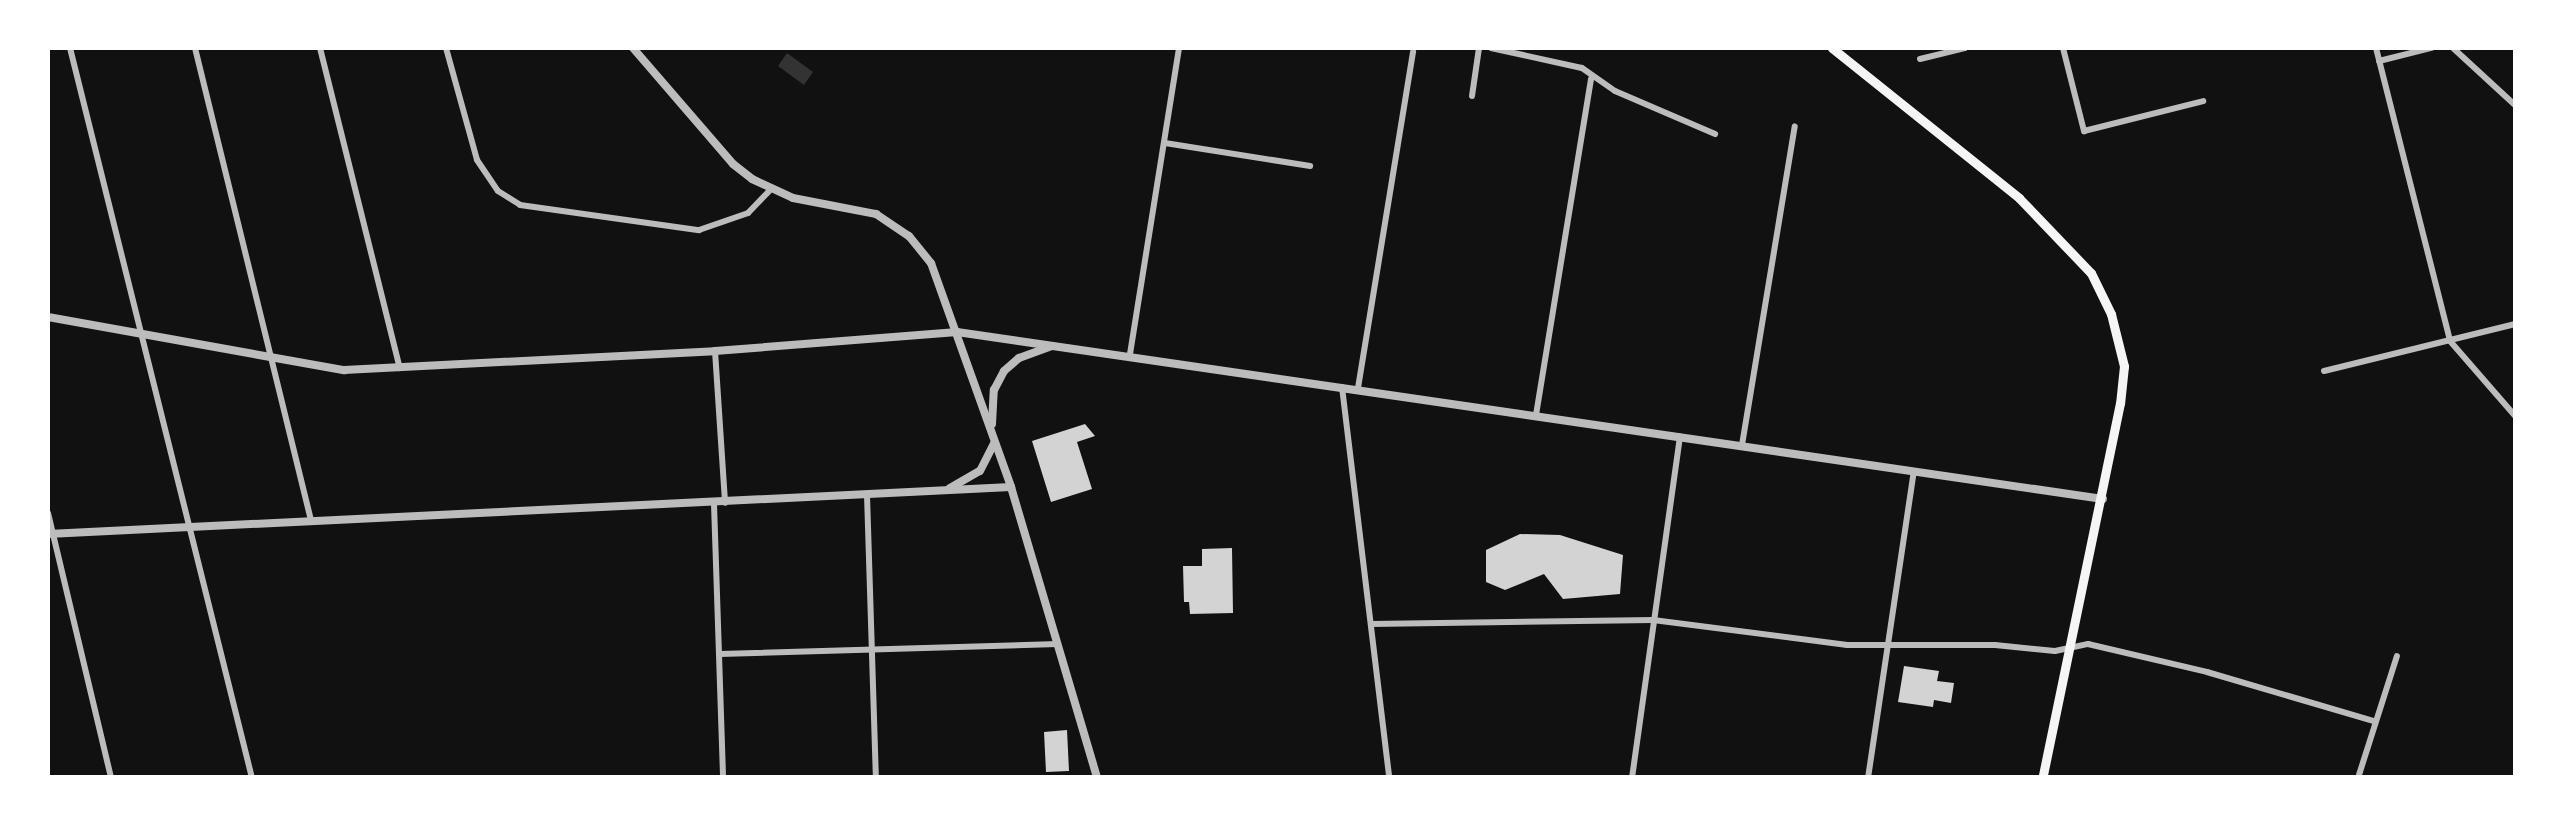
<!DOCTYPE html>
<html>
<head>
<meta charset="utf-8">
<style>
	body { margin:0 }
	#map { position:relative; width:2563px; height:825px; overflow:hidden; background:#111; font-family:"Times New Roman",serif }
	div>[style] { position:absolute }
	.water>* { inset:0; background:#333 }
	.building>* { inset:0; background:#d3d3d3 }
	.minor>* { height:6px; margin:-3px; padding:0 3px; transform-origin:3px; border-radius:3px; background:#bcbcbc }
	.tertiary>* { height:8px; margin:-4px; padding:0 4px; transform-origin:4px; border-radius:4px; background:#bcbcbc }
	.secondary>* { height:9px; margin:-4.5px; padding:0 4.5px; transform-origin:4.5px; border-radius:4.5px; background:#f5f5f5 }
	span { translate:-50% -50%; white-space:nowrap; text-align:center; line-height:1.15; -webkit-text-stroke:8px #fff; paint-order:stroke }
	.frame { position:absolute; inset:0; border:50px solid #fff; pointer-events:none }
</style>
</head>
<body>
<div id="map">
	<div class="water">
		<div style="clip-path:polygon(787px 53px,813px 72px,804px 85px,778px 66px)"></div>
	</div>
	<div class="building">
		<div style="clip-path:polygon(1085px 424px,1095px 436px,1077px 442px,1092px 489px,1051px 502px,1032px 441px)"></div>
		<div style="clip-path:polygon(1520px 534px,1560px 535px,1623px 555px,1620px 594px,1563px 599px,1544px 574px,1505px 590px,1486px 582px,1486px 550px)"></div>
		<div style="clip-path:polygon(1232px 548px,1233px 613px,1190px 614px,1189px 602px,1184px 602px,1183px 566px,1202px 566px,1202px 549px)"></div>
		<div style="clip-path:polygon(1904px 666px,1939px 671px,1937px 681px,1954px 683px,1951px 703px,1934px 700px,1933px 707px,1898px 702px)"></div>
		<div style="clip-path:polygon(1067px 730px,1069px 771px,1046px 772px,1044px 732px)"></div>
	</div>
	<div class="minor">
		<div style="left:70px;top:48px;width:752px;rotate:76deg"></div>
		<div style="left:195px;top:48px;width:488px;rotate:76.2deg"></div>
		<div style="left:320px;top:48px;width:330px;rotate:76deg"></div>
		<div style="left:446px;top:48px;width:116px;rotate:74.5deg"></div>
		<div style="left:477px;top:160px;width:37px;rotate:56deg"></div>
		<div style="left:498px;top:191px;width:26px;rotate:32deg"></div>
		<div style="left:520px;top:205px;width:181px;rotate:8deg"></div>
		<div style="left:699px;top:230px;width:52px;rotate:-19.1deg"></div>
		<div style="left:748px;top:213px;width:30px;rotate:-46deg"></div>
		<div style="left:1491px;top:48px;width:93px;rotate:12.4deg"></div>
		<div style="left:1582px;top:68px;width:40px;rotate:34.9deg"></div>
		<div style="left:1615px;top:91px;width:109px;rotate:23.3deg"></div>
		<div style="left:2063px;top:48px;width:86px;rotate:75.8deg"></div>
		<div style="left:2084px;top:131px;width:123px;rotate:-14.1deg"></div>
		<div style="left:2376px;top:48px;width:302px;rotate:75.8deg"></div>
		<div style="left:2450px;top:341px;width:101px;rotate:49deg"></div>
		<div style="left:2453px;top:48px;width:86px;rotate:42.6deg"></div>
		<div style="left:1920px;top:59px;width:46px;rotate:-13.7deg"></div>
		<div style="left:2379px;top:61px;width:54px;rotate:-14deg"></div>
		<div style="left:1472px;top:96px;width:49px;rotate:-81.7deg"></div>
		<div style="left:1165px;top:143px;width:147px;rotate:9deg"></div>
		<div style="left:715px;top:351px;width:152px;rotate:86.2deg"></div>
		<div style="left:1130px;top:354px;width:310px;rotate:-80.9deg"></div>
		<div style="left:2324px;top:371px;width:198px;rotate:-13.8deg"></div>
		<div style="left:1342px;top:387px;width:394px;rotate:83.1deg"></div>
		<div style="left:1358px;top:388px;width:341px;rotate:-80.7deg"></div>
		<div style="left:1536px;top:415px;width:341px;rotate:-80.7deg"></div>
		<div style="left:1742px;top:445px;width:323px;rotate:-80.6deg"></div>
		<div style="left:867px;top:495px;width:283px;rotate:88.2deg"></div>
		<div style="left:714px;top:504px;width:274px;rotate:88.1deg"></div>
		<div style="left:48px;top:513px;width:272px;rotate:76.6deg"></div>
		<div style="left:1371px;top:624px;width:282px;rotate:-0.8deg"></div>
		<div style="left:1653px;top:620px;width:196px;rotate:7.3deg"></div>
		<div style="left:1847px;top:645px;width:148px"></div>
		<div style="left:1995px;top:645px;width:60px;rotate:5.7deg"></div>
		<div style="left:2055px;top:651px;width:34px;rotate:-12deg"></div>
		<div style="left:2088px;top:644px;width:122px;rotate:13.2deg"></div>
		<div style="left:2207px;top:672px;width:174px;rotate:16.4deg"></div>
		<div style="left:720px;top:654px;width:338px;rotate:-1.7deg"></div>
		<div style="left:1632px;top:778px;width:345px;rotate:-82deg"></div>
		<div style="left:1868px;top:778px;width:310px;rotate:-81.5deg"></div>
		<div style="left:2358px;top:778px;width:128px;rotate:-72.3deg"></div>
	</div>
	<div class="tertiary">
		<div style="left:633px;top:48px;width:153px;rotate:49.2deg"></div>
		<div style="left:733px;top:164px;width:24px;rotate:38deg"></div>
		<div style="left:752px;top:179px;width:45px;rotate:24.9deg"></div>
		<div style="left:793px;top:198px;width:85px;rotate:10.9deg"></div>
		<div style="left:876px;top:214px;width:40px;rotate:34deg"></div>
		<div style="left:909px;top:236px;width:35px;rotate:51deg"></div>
		<div style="left:931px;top:263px;width:238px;rotate:70.3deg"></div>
		<div style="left:1011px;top:487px;width:303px;rotate:73.5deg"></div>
		<div style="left:48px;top:317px;width:301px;rotate:10.2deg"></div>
		<div style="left:344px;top:370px;width:371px;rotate:-2.9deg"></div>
		<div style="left:715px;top:351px;width:243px;rotate:-4.5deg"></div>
		<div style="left:957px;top:332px;width:1158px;rotate:8.29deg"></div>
		<div style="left:992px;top:424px;width:34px;rotate:-87deg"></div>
		<div style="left:994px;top:390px;width:21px;rotate:-62deg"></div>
		<div style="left:1004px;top:371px;width:20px;rotate:-41deg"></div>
		<div style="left:1019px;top:358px;width:35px;rotate:-20deg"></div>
		<div style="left:950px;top:488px;width:34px;rotate:-30deg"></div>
		<div style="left:980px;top:471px;width:31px;rotate:-63deg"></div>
		<div style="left:48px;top:534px;width:964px;rotate:-2.79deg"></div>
	</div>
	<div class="secondary">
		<div style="left:1832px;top:48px;width:240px;rotate:38.7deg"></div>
		<div style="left:2019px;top:198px;width:104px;rotate:46.2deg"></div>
		<div style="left:2091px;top:273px;width:46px;rotate:64deg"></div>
		<div style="left:2111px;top:314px;width:54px;rotate:76deg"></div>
		<div style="left:2124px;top:366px;width:37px;rotate:96deg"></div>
		<div style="left:2120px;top:403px;width:383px;rotate:101.7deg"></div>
	</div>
	<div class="frame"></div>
</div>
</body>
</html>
